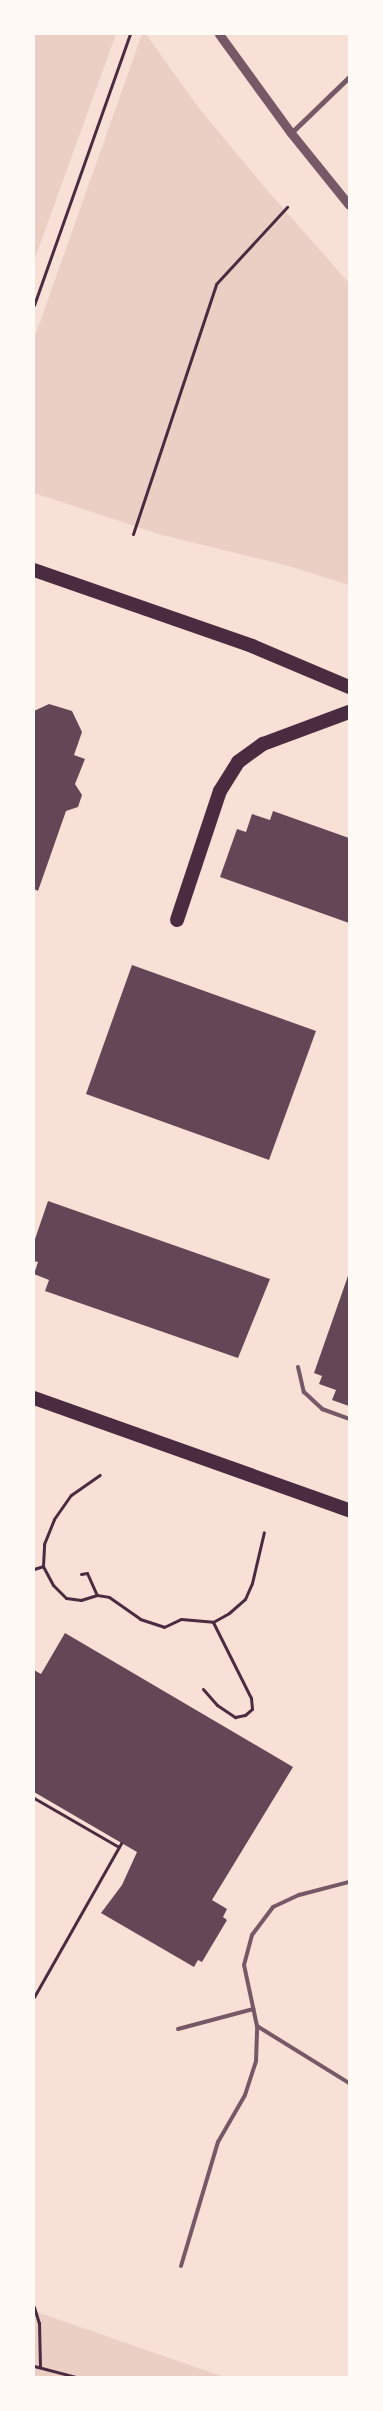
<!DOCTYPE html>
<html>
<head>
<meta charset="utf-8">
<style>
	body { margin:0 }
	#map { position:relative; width:383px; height:2411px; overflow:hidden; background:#f7e1d7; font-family:Montserrat,sans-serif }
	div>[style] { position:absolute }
	.green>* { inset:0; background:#ebcfc5 }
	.building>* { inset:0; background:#644757 }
	.path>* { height:3px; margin:-1.5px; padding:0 1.5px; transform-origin:1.5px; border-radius:1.5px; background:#4a2c40 }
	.service>* { height:4px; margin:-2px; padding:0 2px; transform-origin:2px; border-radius:2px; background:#755966 }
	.minor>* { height:5px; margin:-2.5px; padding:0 2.5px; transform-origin:2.5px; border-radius:2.5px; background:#755966 }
	.tertiary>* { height:9px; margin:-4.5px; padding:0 4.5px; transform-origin:4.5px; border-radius:4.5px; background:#755966 }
	.trunk>* { height:14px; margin:-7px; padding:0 7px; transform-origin:7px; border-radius:7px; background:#4a2c40 }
	span { translate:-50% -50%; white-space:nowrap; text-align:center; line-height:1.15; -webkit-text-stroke:5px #fffaf5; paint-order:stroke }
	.frame { position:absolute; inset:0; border:35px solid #fffaf5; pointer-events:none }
</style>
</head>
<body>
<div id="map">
	<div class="green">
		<div style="clip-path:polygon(34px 34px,116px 34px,34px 261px)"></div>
		<div style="clip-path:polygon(142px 34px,146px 34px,198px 107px,267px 190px,349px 283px,349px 585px,285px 565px,162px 535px,34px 493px,34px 339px)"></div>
		<div style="clip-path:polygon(34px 2311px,224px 2377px,34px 2377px)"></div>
	</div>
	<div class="building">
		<div style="clip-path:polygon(49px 704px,72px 711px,82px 732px,74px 755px,85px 759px,75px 784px,82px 795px,78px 807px,66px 811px,38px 891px,34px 889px,34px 711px)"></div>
		<div style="clip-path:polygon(273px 811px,349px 838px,349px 923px,220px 877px,237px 829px,246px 832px,252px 814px,270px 820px)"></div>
		<div style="clip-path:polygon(132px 965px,316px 1031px,269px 1160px,86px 1094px)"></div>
		<div style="clip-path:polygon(48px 1201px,270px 1279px,238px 1358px,45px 1291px,49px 1280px,34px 1274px,38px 1262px,34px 1261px,34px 1242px)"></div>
		<div style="clip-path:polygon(349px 1273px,349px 1406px,332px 1400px,336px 1390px,319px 1384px,322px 1376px,314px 1373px)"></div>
		<div style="clip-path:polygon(65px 1633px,293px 1767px,212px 1900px,227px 1909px,223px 1917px,227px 1920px,202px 1962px,198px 1960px,194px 1967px,101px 1913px,122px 1885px,137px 1852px,34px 1792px,34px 1670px,41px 1674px)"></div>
	</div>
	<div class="path">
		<div style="left:34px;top:305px;width:288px;rotate:-70.5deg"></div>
		<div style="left:133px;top:534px;width:263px;rotate:-71.6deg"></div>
		<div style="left:216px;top:284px;width:105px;rotate:-47.3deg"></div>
		<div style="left:34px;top:1569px;width:9px;rotate:-18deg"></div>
		<div style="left:81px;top:1574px;width:6px;rotate:-9deg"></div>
		<div style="left:87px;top:1573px;width:24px;rotate:66deg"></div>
		<div style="left:97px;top:1595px;width:17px;rotate:163deg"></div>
		<div style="left:81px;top:1600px;width:15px;rotate:-172deg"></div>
		<div style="left:66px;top:1598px;width:18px;rotate:-135deg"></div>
		<div style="left:53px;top:1585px;width:21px;rotate:-118deg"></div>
		<div style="left:43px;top:1566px;width:22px;rotate:-87deg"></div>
		<div style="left:44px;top:1544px;width:27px;rotate:-68deg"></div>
		<div style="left:54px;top:1519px;width:29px;rotate:-55deg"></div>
		<div style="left:71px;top:1495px;width:35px;rotate:-35deg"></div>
		<div style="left:97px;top:1595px;width:12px;rotate:9deg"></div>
		<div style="left:109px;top:1597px;width:38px;rotate:35deg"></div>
		<div style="left:140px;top:1619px;width:25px;rotate:18deg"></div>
		<div style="left:164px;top:1627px;width:19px;rotate:-25deg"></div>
		<div style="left:181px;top:1619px;width:32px;rotate:5deg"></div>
		<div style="left:213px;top:1622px;width:18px;rotate:-29deg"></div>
		<div style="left:229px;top:1613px;width:21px;rotate:-41deg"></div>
		<div style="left:245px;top:1599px;width:17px;rotate:-66deg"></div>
		<div style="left:252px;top:1583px;width:52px;rotate:-76.8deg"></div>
		<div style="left:203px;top:1689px;width:21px;rotate:49deg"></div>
		<div style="left:217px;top:1705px;width:22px;rotate:34deg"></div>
		<div style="left:235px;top:1717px;width:10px;rotate:-11deg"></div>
		<div style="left:245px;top:1715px;width:9px;rotate:-41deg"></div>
		<div style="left:252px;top:1709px;width:11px;rotate:-95deg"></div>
		<div style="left:251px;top:1698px;width:85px;rotate:-116.6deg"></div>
		<div style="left:34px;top:1798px;width:98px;rotate:30deg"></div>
		<div style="left:34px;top:1997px;width:177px;rotate:-60.5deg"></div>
		<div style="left:34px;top:2307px;width:17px;rotate:73deg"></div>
		<div style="left:39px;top:2323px;width:44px;rotate:88.7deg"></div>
		<div style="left:34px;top:2366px;width:43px;rotate:14.7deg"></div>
	</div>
	<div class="service">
		<div style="left:298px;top:1367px;width:26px;rotate:77deg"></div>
		<div style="left:304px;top:1392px;width:25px;rotate:43deg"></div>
		<div style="left:322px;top:1409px;width:29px;rotate:20deg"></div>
		<div style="left:257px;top:2026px;width:108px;rotate:31.8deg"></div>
		<div style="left:178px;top:2029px;width:78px;rotate:-14.9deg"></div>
		<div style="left:181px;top:2266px;width:129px;rotate:-73.4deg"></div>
		<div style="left:218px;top:2142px;width:54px;rotate:-60.1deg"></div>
		<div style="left:245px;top:2095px;width:36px;rotate:-72deg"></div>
		<div style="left:256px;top:2061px;width:35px;rotate:-88deg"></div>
		<div style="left:257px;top:2026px;width:62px;rotate:-102deg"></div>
		<div style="left:244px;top:1965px;width:31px;rotate:-75deg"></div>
		<div style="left:252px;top:1935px;width:35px;rotate:-53deg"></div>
		<div style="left:273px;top:1907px;width:29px;rotate:-25deg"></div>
		<div style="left:299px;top:1895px;width:52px;rotate:-14.6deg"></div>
	</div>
	<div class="minor">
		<div style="left:291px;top:133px;width:81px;rotate:-44deg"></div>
	</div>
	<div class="tertiary">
		<div style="left:219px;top:34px;width:122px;rotate:54deg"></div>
		<div style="left:291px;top:133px;width:92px;rotate:51.1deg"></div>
	</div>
	<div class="trunk">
		<div style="left:34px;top:570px;width:231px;rotate:19.2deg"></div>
		<div style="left:252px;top:646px;width:105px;rotate:22.9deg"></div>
		<div style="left:177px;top:920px;width:136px;rotate:-71.6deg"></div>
		<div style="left:220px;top:791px;width:34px;rotate:-58deg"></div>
		<div style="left:238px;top:762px;width:31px;rotate:-36deg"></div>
		<div style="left:263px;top:744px;width:92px;rotate:-20.4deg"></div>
		<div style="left:34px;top:1398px;width:334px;rotate:19.6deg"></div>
	</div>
	<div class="frame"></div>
</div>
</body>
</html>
